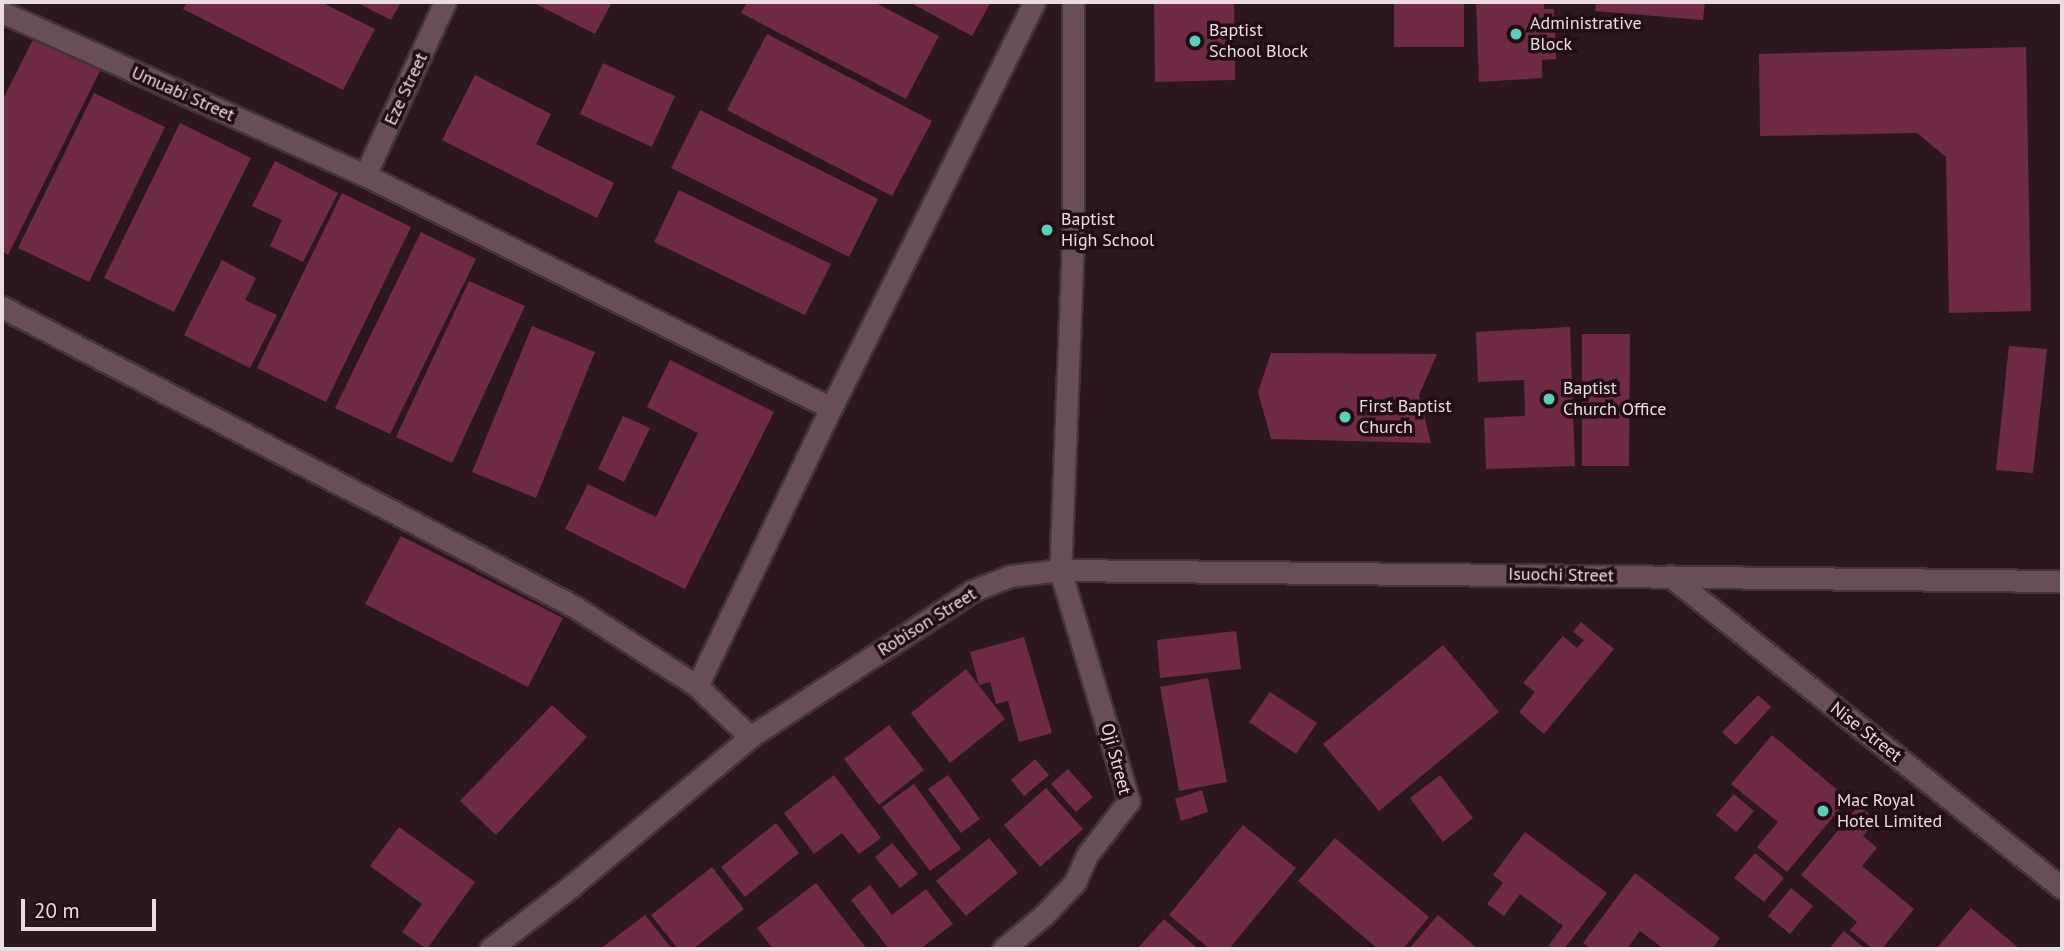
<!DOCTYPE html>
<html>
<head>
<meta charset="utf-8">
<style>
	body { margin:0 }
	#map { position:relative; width:2064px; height:951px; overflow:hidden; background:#2d171e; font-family:"PT Sans",sans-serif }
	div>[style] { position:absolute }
	.building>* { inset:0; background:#6f2b45 }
	.roads { filter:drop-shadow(2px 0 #443338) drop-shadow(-2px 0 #443338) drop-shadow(0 2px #443338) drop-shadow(0 -2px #443338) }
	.street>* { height:21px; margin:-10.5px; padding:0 10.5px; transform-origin:10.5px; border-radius:10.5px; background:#694e56 }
	.secondary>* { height:21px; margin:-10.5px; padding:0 10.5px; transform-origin:10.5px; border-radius:10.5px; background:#694e56 }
	.dots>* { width:19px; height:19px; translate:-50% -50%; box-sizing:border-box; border:4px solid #230d15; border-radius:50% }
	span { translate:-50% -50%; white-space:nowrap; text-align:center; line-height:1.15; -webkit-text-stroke:7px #230d15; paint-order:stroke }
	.poi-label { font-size:18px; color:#ecdce1 }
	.left { translate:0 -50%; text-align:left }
	.street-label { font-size:18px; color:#ecdce1 }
	.frame { position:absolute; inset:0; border:4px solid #ecdce1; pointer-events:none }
	.scale { position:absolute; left:21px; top:899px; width:135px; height:32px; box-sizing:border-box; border:4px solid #ecdce1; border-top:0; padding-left:9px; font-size:21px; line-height:24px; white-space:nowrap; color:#ecdce1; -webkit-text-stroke:5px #230d15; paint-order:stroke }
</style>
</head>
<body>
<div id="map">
	<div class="building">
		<div style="clip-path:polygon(187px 2px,321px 2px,375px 29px,343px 90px,183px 9px)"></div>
		<div style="clip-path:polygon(356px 2px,401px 2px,391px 20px)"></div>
		<div style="clip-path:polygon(532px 2px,612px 2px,595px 34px)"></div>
		<div style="clip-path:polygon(747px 2px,874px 2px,939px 36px,906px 99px,741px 13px)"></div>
		<div style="clip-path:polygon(909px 2px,991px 2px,972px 36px)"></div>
		<div style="clip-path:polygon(1154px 2px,1234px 2px,1235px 80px,1155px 82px)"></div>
		<div style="clip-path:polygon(1394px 2px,1464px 2px,1464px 47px,1394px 47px)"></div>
		<div style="clip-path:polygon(1476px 2px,1544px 2px,1544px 9px,1554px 9px,1556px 59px,1542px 60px,1542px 78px,1479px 82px)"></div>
		<div style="clip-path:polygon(1596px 2px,1705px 2px,1703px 20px,1595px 11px)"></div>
		<div style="clip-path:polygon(767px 34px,932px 121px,892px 196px,727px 110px)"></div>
		<div style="clip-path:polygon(35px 36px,101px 69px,8px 255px,2px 251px,2px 101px)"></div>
		<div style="clip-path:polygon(2026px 47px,2031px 311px,1949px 313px,1946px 157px,1917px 133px,1760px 136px,1759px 54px)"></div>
		<div style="clip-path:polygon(603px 63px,675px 96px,652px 147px,580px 114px)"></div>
		<div style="clip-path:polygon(475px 75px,551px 114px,536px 144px,614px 183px,597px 218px,442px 140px)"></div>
		<div style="clip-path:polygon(94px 93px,165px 127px,89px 282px,18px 248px)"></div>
		<div style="clip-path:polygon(700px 110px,878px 199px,849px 257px,671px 168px)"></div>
		<div style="clip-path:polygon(180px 123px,251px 158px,174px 312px,104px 278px)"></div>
		<div style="clip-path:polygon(275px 161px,338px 193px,303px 262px,270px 246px,282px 220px,252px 206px)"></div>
		<div style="clip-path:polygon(679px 190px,831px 264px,805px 315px,654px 242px)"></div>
		<div style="clip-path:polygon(342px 193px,411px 227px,326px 402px,257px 368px)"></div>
		<div style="clip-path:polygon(421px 232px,476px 259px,390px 434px,335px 408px)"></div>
		<div style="clip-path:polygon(222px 260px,256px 278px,245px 300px,277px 315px,250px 368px,184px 335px)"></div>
		<div style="clip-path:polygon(469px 281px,525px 306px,452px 463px,396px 437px)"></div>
		<div style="clip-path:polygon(532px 326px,595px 352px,536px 498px,472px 472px)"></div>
		<div style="clip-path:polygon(1570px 327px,1575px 466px,1486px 469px,1484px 418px,1525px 416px,1524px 380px,1478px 382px,1476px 332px)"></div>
		<div style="clip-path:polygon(1582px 334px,1630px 334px,1629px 466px,1582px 466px)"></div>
		<div style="clip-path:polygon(2009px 346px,2047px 349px,2033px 473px,1996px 470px)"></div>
		<div style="clip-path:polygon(1271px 353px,1437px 354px,1419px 395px,1431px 443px,1271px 439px,1258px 392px)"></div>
		<div style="clip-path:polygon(670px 360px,774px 412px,685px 589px,565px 529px,588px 484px,656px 517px,698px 433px,647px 407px)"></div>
		<div style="clip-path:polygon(623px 416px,650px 428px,624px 482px,598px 469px)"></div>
		<div style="clip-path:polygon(401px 536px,563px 618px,528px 687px,365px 604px)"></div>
		<div style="clip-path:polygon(1581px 622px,1614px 649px,1544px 734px,1519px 712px,1535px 692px,1523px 683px,1563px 636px,1577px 648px,1584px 640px,1573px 632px)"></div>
		<div style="clip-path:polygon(1236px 631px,1241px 669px,1160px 678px,1157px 640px)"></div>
		<div style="clip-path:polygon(1024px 637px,1052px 733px,1019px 742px,1008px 701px,996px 704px,990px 682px,979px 685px,970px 652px)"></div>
		<div style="clip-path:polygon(1443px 645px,1499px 712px,1379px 811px,1323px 744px)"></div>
		<div style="clip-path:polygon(966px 669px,1005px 719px,950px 763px,911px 713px)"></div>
		<div style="clip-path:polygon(1208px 678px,1227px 782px,1179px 791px,1160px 687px)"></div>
		<div style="clip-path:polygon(1270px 692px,1317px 723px,1296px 754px,1249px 722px)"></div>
		<div style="clip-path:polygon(1758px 695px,1771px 707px,1736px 745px,1722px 732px)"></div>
		<div style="clip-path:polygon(552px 705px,587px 737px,496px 835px,460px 801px)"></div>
		<div style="clip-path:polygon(889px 725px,924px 770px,879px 805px,844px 759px)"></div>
		<div style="clip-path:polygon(1772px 735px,1848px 799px,1787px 872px,1757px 847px,1778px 822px,1731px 784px)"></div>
		<div style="clip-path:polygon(1035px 759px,1049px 775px,1024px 796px,1011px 780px)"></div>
		<div style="clip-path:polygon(1068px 769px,1093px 797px,1076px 812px,1051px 784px)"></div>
		<div style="clip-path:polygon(834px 775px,881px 838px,859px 854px,842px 833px,814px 854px,784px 813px)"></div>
		<div style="clip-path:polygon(948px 775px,980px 819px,961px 833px,928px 789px)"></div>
		<div style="clip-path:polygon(1440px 775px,1473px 818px,1443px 842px,1410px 798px)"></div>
		<div style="clip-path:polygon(914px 784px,961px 849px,930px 871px,882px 807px)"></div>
		<div style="clip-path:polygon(1046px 788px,1083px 829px,1040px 867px,1004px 825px)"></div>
		<div style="clip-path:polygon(1202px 790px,1208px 812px,1181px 821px,1175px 799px)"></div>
		<div style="clip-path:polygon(1734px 794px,1754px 811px,1736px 832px,1716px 815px)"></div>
		<div style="clip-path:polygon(1859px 805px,1876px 820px,1863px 836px,1877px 848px,1862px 866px,1914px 909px,1882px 949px,1873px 949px,1850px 930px,1857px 922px,1801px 875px)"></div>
		<div style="clip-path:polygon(776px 823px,799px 853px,745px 897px,721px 867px)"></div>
		<div style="clip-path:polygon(1243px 825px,1296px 868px,1229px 949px,1210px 949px,1169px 915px)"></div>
		<div style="clip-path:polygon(399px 827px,475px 882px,427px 949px,402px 932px,422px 904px,370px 866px)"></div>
		<div style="clip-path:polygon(1525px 832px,1607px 893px,1564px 949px,1548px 946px,1563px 926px,1520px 894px,1504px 916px,1487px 904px,1503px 883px,1493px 875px)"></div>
		<div style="clip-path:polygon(989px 838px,1018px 873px,966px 916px,936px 881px)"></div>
		<div style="clip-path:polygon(1335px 838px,1429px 917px,1403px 949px,1378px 949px,1298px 881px)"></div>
		<div style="clip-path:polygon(892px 843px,918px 874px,900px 888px,875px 857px)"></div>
		<div style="clip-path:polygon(1755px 853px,1784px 878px,1764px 902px,1734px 878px)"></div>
		<div style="clip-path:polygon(712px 867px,744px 909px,693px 949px,678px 949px,651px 915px)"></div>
		<div style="clip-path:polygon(1635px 873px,1720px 938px,1712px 949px,1664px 949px,1640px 931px,1627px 949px,1591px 949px,1583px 943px)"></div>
		<div style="clip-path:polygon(816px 883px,867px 949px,773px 949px,757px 928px)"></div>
		<div style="clip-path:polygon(870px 885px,892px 915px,926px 889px,953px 924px,920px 949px,889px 949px,851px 900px)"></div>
		<div style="clip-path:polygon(1791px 888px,1813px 906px,1790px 934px,1768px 916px)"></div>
		<div style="clip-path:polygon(1971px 908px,2020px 949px,1936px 949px)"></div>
		<div style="clip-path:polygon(645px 915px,672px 949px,600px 949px)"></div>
		<div style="clip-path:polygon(1438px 915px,1478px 949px,1409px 949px)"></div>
		<div style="clip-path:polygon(1164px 919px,1198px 949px,1137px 949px)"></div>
		<div style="clip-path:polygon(1844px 931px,1865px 949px,1829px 949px)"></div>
	</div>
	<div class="roads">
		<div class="street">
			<div style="left:2px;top:12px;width:398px;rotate:24.2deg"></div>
			<div style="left:365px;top:175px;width:521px;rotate:26.57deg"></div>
			<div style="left:365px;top:175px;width:191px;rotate:-65.2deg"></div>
			<div style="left:2px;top:307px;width:647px;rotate:27.63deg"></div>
			<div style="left:575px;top:607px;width:145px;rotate:32.9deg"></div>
			<div style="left:697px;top:686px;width:74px;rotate:43.9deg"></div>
			<div style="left:697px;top:686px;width:309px;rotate:-64.3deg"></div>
			<div style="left:831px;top:408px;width:454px;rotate:-63.4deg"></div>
			<div style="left:490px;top:949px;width:100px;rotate:-37.7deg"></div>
			<div style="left:569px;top:888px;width:236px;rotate:-39.8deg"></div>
			<div style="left:750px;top:737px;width:266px;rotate:-33.3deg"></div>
			<div style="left:972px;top:591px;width:41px;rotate:-21.5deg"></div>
			<div style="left:1010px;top:576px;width:50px;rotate:-6.8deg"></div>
			<div style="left:1060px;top:570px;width:241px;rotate:73.4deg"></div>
			<div style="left:1129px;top:801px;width:68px;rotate:127.9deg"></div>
			<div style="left:1087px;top:855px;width:30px;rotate:114deg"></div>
			<div style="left:1075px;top:882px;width:45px;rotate:133.2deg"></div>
			<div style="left:1044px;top:915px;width:53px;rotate:140.3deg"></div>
		</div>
		<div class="secondary">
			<div style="left:1073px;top:2px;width:237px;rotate:90deg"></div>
			<div style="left:1073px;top:239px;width:331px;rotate:92.2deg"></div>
			<div style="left:1060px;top:570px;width:1002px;rotate:0.63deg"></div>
			<div style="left:1670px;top:576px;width:501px;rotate:38.52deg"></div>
		</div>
	</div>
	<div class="dots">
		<div style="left:1516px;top:34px;background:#5dceb9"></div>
		<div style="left:1195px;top:41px;background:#5dceb9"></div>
		<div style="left:1047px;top:230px;background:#5dceb9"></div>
		<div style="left:1549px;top:399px;background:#5dceb9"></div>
		<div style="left:1345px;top:417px;background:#5dceb9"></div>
		<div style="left:1823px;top:811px;background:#5dceb9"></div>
	</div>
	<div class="poi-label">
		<span class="left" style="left:1530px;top:34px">Administrative<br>Block</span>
		<span class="left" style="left:1209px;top:41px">Baptist<br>School Block</span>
		<span class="left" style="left:1061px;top:230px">Baptist<br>High School</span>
		<span class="left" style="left:1563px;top:399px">Baptist<br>Church Office</span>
		<span class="left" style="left:1359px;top:417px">First Baptist<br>Church</span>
		<span class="left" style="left:1837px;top:811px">Mac Royal<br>Hotel Limited</span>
	</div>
	<div class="street-label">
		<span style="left:406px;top:89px;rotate:-65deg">Eze Street</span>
		<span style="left:183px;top:94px;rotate:24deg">Umuabi Street</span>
		<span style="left:1561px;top:575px;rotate:1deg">Isuochi Street</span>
		<span style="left:927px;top:622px;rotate:-32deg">Robison Street</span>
		<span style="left:1866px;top:732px;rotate:38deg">Nise Street</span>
		<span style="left:1116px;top:759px;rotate:75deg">Oji Street</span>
	</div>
	<div class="frame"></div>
	<div class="scale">20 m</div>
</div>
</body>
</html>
